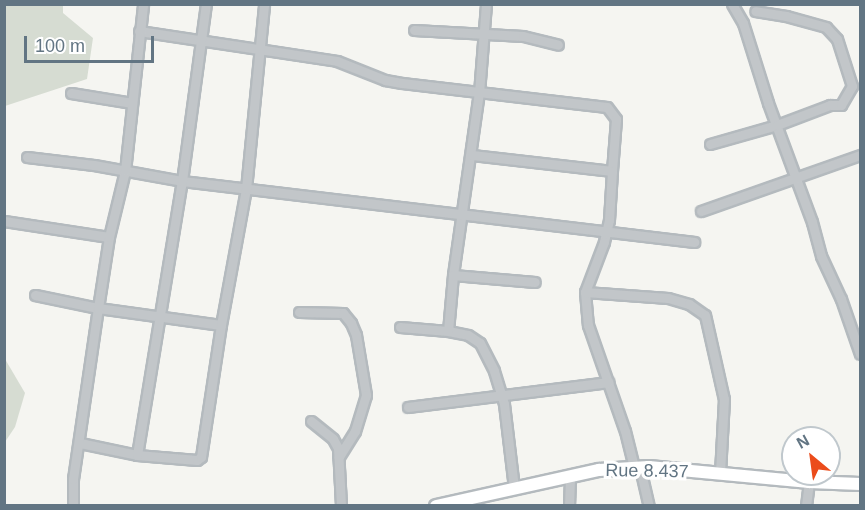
<!DOCTYPE html>
<html>
<head>
<meta charset="utf-8">
<style>
	body { margin:0 }
	#map { position:relative; width:865px; height:510px; overflow:hidden; background:#f5f5f1; font-family:Arial,sans-serif }
	div>[style] { position:absolute }
	.green>* { inset:0; background:#d6dcd2 }
	.roads { filter:drop-shadow(2px 0 #b4babe) drop-shadow(-2px 0 #b4babe) drop-shadow(0 2px #b4babe) drop-shadow(0 -2px #b4babe) }
	.street>* { height:9px; margin:-4.5px; padding:0 4.5px; transform-origin:4.5px; border-radius:4.5px; background:#c2c6c9 }
	.secondary>* { height:12px; margin:-6px; padding:0 6px; transform-origin:6px; border-radius:6px; background:#fff }
	span { translate:-50% -50%; white-space:nowrap; text-align:center; line-height:1.15; -webkit-text-stroke:6px #fff; paint-order:stroke }
	.street-label { font-size:18px; color:#627583 }
	.frame { position:absolute; inset:0; border:6px solid #627583; pointer-events:none }
	.north { position:absolute; left:781px; top:426px; width:60px; height:60px; box-sizing:border-box; background:#fff; border:2px solid #c0c8cd; border-radius:50%; rotate:331deg; font-size:16px; font-weight:700; line-height:24px; text-align:center; color:#627583 }
	.north::after { content:''; display:block; margin:auto; width:21px; height:27px; background:#eb4c1b; clip-path:polygon(50% 0,100% 100%,50% 72%,0 100%) }
	.scale { position:absolute; left:24px; top:36px; width:130px; height:27px; box-sizing:border-box; border:3px solid #627583; border-top:0; padding-left:8px; font-size:18px; line-height:21px; white-space:nowrap; color:#627583; -webkit-text-stroke:4px #fff; paint-order:stroke }
</style>
</head>
<body>
<div id="map">
	<div class="green">
		<div style="clip-path:polygon(4px 5px,63px 5px,63px 13px,93px 38px,87px 79px,5px 106px)"></div>
		<div style="clip-path:polygon(5px 359px,25px 393px,15px 427px,5px 442px)"></div>
	</div>
	<div class="roads">
		<div class="street">
			<div style="left:486px;top:4px;width:88px;rotate:94.5deg"></div>
			<div style="left:479px;top:92px;width:185px;rotate:98.1deg"></div>
			<div style="left:453px;top:275px;width:56px;rotate:95.1deg"></div>
			<div style="left:448px;top:331px;width:20px;rotate:11deg"></div>
			<div style="left:468px;top:335px;width:14px;rotate:34deg"></div>
			<div style="left:480px;top:343px;width:31px;rotate:63deg"></div>
			<div style="left:494px;top:371px;width:34px;rotate:73deg"></div>
			<div style="left:504px;top:404px;width:85px;rotate:83.2deg"></div>
			<div style="left:732px;top:4px;width:22px;rotate:60deg"></div>
			<div style="left:743px;top:23px;width:84px;rotate:72.6deg"></div>
			<div style="left:768px;top:103px;width:127px;rotate:69.7deg"></div>
			<div style="left:812px;top:222px;width:35px;rotate:75deg"></div>
			<div style="left:821px;top:256px;width:47px;rotate:65.1deg"></div>
			<div style="left:841px;top:299px;width:58px;rotate:70.9deg"></div>
			<div style="left:414px;top:30px;width:109px;rotate:3.2deg"></div>
			<div style="left:523px;top:36px;width:36px;rotate:14deg"></div>
			<div style="left:139px;top:31px;width:200px;rotate:8.6deg"></div>
			<div style="left:337px;top:61px;width:52px;rotate:21.6deg"></div>
			<div style="left:385px;top:80px;width:17px;rotate:10deg"></div>
			<div style="left:402px;top:83px;width:206px;rotate:6.7deg"></div>
			<div style="left:607px;top:107px;width:15px;rotate:53deg"></div>
			<div style="left:616px;top:119px;width:52px;rotate:94.4deg"></div>
			<div style="left:71px;top:93px;width:62px;rotate:9.3deg"></div>
			<div style="left:710px;top:144px;width:70px;rotate:-15.8deg"></div>
			<div style="left:777px;top:125px;width:57px;rotate:-20.7deg"></div>
			<div style="left:830px;top:105px;width:11px"></div>
			<div style="left:841px;top:105px;width:22px;rotate:-60deg"></div>
			<div style="left:852px;top:86px;width:49px;rotate:-107.7deg"></div>
			<div style="left:837px;top:39px;width:16px;rotate:-133deg"></div>
			<div style="left:826px;top:27px;width:41px;rotate:-164.6deg"></div>
			<div style="left:786px;top:16px;width:31px;rotate:-171deg"></div>
			<div style="left:472px;top:155px;width:141px;rotate:6.5deg"></div>
			<div style="left:612px;top:171px;width:49px;rotate:93.5deg"></div>
			<div style="left:609px;top:220px;width:23px;rotate:103deg"></div>
			<div style="left:604px;top:242px;width:53px;rotate:110.8deg"></div>
			<div style="left:585px;top:292px;width:33px;rotate:85deg"></div>
			<div style="left:588px;top:325px;width:112px;rotate:70.8deg"></div>
			<div style="left:625px;top:431px;width:38px;rotate:76deg"></div>
			<div style="left:27px;top:157px;width:67px;rotate:6.8deg"></div>
			<div style="left:94px;top:165px;width:89px;rotate:10.3deg"></div>
			<div style="left:182px;top:181px;width:516px;rotate:6.79deg"></div>
			<div style="left:701px;top:211px;width:169px;rotate:-19.4deg"></div>
			<div style="left:4px;top:221px;width:106px;rotate:8.7deg"></div>
			<div style="left:453px;top:275px;width:82px;rotate:4.9deg"></div>
			<div style="left:585px;top:292px;width:83px;rotate:4.1deg"></div>
			<div style="left:668px;top:298px;width:22px;rotate:16deg"></div>
			<div style="left:689px;top:304px;width:19px;rotate:35deg"></div>
			<div style="left:705px;top:315px;width:86px;rotate:77.3deg"></div>
			<div style="left:724px;top:399px;width:75px;rotate:93.1deg"></div>
			<div style="left:35px;top:295px;width:64px;rotate:11.7deg"></div>
			<div style="left:98px;top:308px;width:124px;rotate:7.9deg"></div>
			<div style="left:299px;top:312px;width:44px;rotate:1.3deg"></div>
			<div style="left:343px;top:313px;width:13px;rotate:51deg"></div>
			<div style="left:351px;top:323px;width:13px;rotate:67deg"></div>
			<div style="left:356px;top:335px;width:61px;rotate:80.5deg"></div>
			<div style="left:366px;top:395px;width:38px;rotate:107deg"></div>
			<div style="left:355px;top:431px;width:31px;rotate:122deg"></div>
			<div style="left:400px;top:327px;width:48px;rotate:4.8deg"></div>
			<div style="left:408px;top:407px;width:202px;rotate:-7.1deg"></div>
			<div style="left:311px;top:421px;width:28px;rotate:39deg"></div>
			<div style="left:333px;top:439px;width:10px;rotate:61deg"></div>
			<div style="left:338px;top:448px;width:58px;rotate:87deg"></div>
			<div style="left:80px;top:443px;width:58px;rotate:11.9deg"></div>
			<div style="left:137px;top:455px;width:60px;rotate:4.8deg"></div>
			<div style="left:197px;top:460px;width:5px;rotate:-37deg"></div>
			<div style="left:201px;top:457px;width:134px;rotate:-81.4deg"></div>
			<div style="left:221px;top:325px;width:138px;rotate:-79.6deg"></div>
			<div style="left:246px;top:189px;width:186px;rotate:-84.4deg"></div>
			<div style="left:137px;top:455px;width:278px;rotate:-80.7deg"></div>
			<div style="left:182px;top:181px;width:179px;rotate:-82.3deg"></div>
			<div style="left:640px;top:468px;width:39px;rotate:77deg"></div>
			<div style="left:73px;top:506px;width:27px;rotate:-90deg"></div>
			<div style="left:73px;top:479px;width:173px;rotate:-81.7deg"></div>
			<div style="left:98px;top:308px;width:72px;rotate:-81.2deg"></div>
			<div style="left:109px;top:237px;width:68px;rotate:-76.4deg"></div>
			<div style="left:125px;top:171px;width:168px;rotate:-83.8deg"></div>
			<div style="left:569px;top:506px;width:30px;rotate:-88deg"></div>
			<div style="left:806px;top:506px;width:24px;rotate:-83deg"></div>
		</div>
		<div class="secondary">
			<div style="left:436px;top:506px;width:167px;rotate:-12.5deg"></div>
			<div style="left:599px;top:470px;width:50px;rotate:-3.4deg"></div>
			<div style="left:649px;top:467px;width:161px;rotate:5.4deg"></div>
			<div style="left:809px;top:482px;width:51px;rotate:2.2deg"></div>
		</div>
	</div>
	<div class="street-label">
		<span style="left:647px;top:471px;rotate:1deg">Rue 8.437</span>
	</div>
	<div class="frame"></div>
	<div class="north">N</div>
	<div class="scale">100 m</div>
</div>
</body>
</html>
